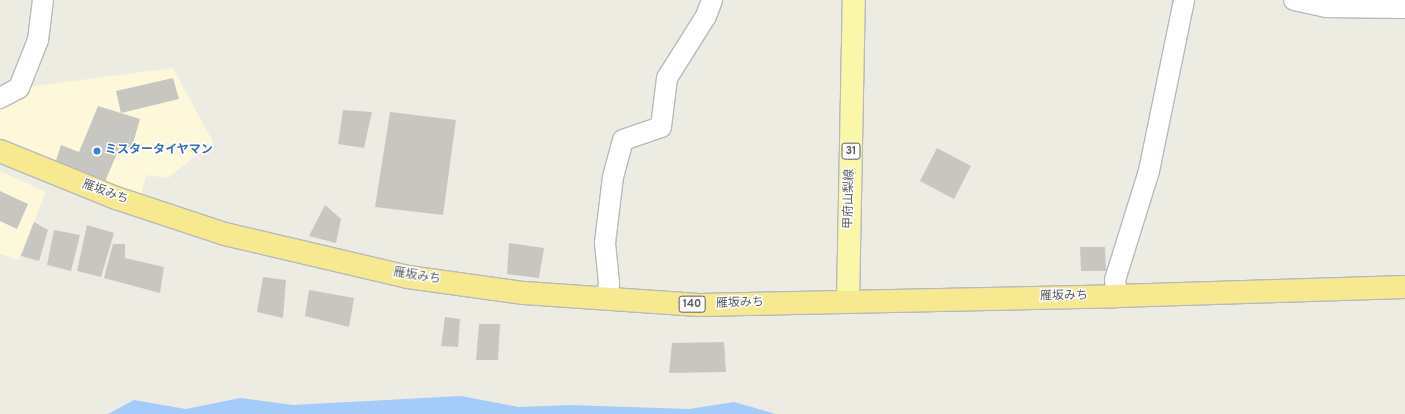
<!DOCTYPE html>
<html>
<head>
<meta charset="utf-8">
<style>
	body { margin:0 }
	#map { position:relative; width:1405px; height:414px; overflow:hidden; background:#edece3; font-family:Overpass,"Noto Sans JP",sans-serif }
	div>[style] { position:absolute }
	.commercial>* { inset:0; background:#fcf8d9 }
	.water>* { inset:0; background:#a5cbfa }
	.building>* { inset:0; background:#c8c6c0 }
	.roads { filter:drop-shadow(1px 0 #b8b9be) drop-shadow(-1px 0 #b8b9be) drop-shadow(0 1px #b8b9be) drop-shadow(0 -1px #b8b9be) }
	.minor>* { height:20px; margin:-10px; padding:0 10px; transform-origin:10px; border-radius:10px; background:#fff }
	.major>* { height:22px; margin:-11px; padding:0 11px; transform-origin:11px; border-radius:11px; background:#faf7aa }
	.highway>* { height:22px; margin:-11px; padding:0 11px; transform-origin:11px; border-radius:11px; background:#f7e990 }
	.dots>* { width:11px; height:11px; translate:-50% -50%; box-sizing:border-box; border:2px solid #fff; border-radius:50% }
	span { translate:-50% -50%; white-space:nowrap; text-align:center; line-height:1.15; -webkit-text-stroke:3px #fff; paint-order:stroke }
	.shield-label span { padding:1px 3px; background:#fff; border:1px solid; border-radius:3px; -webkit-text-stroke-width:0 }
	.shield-label { font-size:11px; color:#5b5d63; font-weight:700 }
	.shop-label { font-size:12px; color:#366cbe; font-weight:700 }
	.left { translate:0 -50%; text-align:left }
	.street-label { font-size:12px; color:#5b5d63 }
</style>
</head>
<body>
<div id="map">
	<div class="commercial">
		<div style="clip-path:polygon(173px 68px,213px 142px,168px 178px,146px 175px,141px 195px,43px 165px,0 140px,0 101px,19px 88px)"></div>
		<div style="clip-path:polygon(0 171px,46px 192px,18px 260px,0 254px)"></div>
	</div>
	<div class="water">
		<div style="clip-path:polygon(461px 396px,519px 407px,570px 405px,689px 409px,734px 402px,776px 414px,108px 414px,134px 400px,186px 409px,240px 398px,293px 405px)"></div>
	</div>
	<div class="building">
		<div style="clip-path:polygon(173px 78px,179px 99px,121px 113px,116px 91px)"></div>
		<div style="clip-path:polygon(98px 106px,140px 119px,131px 150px,121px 144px,101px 191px,53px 170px,61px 145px,79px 152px)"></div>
		<div style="clip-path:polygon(343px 110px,372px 112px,364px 148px,338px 144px)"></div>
		<div style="clip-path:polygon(390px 112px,456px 120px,443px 215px,375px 207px)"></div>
		<div style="clip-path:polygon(937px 148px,971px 166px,954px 199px,920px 181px)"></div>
		<div style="clip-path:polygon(0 191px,28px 204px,17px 229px,0 221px)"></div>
		<div style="clip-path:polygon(325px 205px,341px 219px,336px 243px,309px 236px)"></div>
		<div style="clip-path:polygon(34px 222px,48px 230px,39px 261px,21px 256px)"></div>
		<div style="clip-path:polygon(87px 225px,114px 233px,101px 277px,77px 271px)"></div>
		<div style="clip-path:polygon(54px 230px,80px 235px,71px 271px,47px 265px)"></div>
		<div style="clip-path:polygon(509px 243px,544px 248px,539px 278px,507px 274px)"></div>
		<div style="clip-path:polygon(113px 244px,125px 244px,125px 258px,164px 267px,160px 293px,104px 278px)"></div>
		<div style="clip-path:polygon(1080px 247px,1105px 247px,1106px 271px,1081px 271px)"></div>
		<div style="clip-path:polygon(263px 277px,286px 280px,283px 318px,257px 312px)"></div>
		<div style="clip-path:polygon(309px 290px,354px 298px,349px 327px,305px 316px)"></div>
		<div style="clip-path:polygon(445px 317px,460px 319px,458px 347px,441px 346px)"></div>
		<div style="clip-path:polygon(479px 324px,500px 324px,498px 360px,476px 360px)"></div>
		<div style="clip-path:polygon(724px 342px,726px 372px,669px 373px,672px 343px)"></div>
	</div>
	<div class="roads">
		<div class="minor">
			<div style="left:1294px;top:0;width:33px;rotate:12deg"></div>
			<div style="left:1326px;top:7px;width:79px;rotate:0.7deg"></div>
			<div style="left:0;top:98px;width:21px;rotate:-28deg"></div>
			<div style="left:19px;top:88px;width:52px;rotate:-68.4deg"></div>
			<div style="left:38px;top:40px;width:40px;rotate:-82.9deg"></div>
			<div style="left:1117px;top:296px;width:16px;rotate:-97deg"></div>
			<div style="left:1115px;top:280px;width:114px;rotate:-72.7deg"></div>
			<div style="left:1149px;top:171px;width:175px;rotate:-78.4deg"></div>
			<div style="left:607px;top:299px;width:16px;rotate:-83deg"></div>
			<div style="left:609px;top:283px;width:40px;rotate:-95.7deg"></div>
			<div style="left:605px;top:243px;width:66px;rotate:-83.1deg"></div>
			<div style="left:613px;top:177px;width:38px;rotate:-75deg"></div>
			<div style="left:623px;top:140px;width:40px;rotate:-18.9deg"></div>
			<div style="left:661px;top:127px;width:49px;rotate:-83deg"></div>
			<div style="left:667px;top:78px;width:73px;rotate:-57.8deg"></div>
			<div style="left:706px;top:16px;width:17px;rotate:-69deg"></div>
		</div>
		<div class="major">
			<div style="left:848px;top:301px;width:301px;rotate:-88.9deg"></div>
		</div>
		<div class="highway">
			<div style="left:0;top:151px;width:125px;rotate:22.1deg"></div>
			<div style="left:116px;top:198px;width:115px;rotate:18.3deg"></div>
			<div style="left:225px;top:234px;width:188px;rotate:13.2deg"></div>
			<div style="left:408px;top:277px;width:117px;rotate:7.9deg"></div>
			<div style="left:524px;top:293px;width:175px;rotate:3.9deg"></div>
			<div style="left:699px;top:305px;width:418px;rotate:-1.2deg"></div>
			<div style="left:1117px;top:296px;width:288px;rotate:-1.8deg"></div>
		</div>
	</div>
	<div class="dots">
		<div style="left:97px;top:151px;background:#3f7fe0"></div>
	</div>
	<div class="shield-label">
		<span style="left:851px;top:151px">31</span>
		<span style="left:692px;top:304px">140</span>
	</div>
	<div class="shop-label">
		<span class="left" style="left:105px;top:151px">ミスタータイヤマン</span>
	</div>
	<div class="street-label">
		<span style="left:105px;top:193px;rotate:20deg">雁坂みち</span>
		<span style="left:850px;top:199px;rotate:-89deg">甲府山梨線</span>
		<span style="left:417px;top:277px;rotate:9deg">雁坂みち</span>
		<span style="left:1064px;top:297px;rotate:-1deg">雁坂みち</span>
		<span style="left:740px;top:304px;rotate:-2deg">雁坂みち</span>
	</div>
</div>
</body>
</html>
